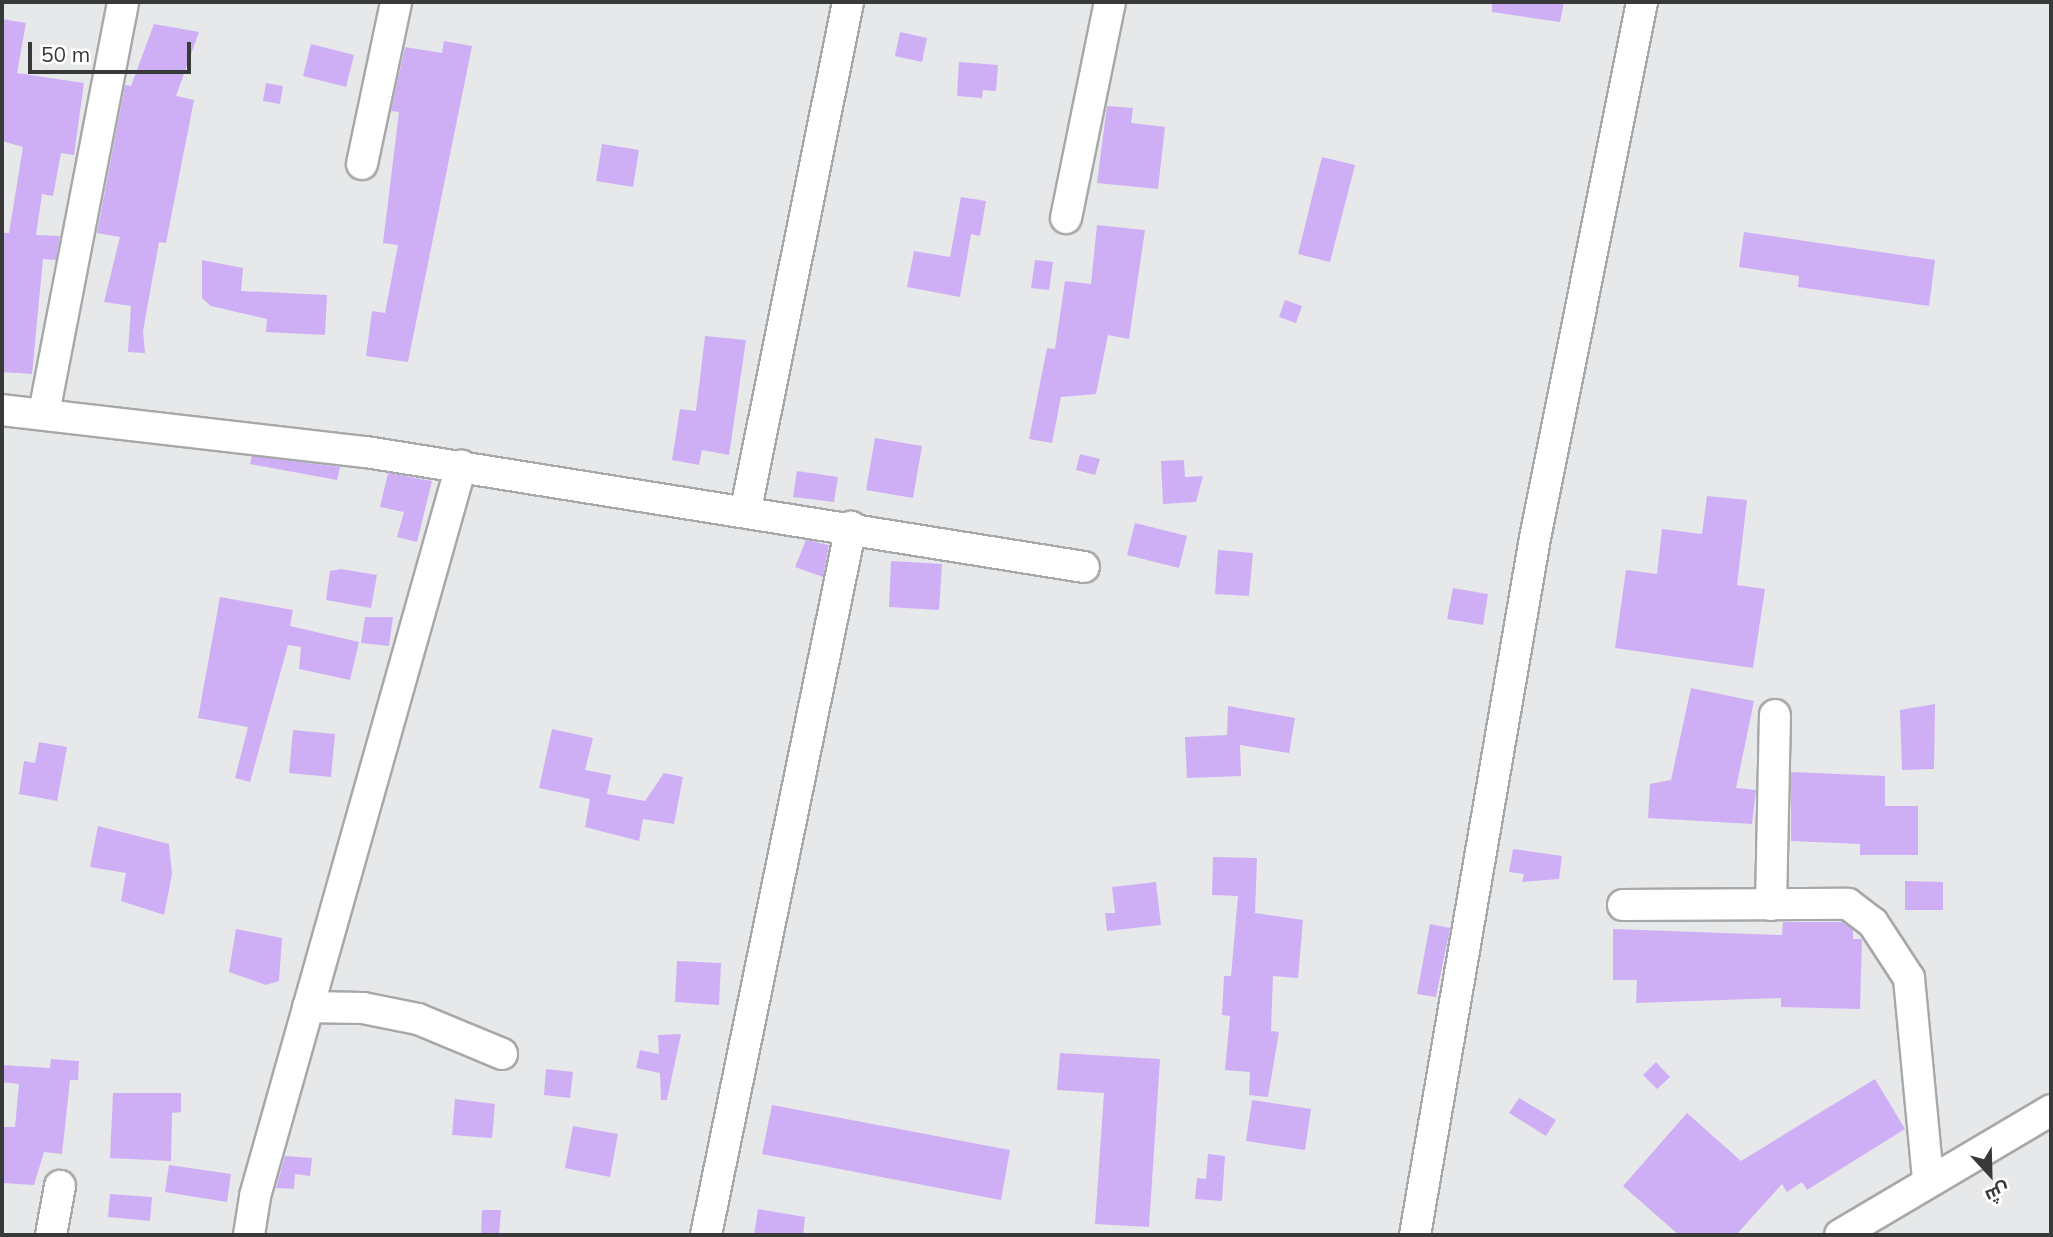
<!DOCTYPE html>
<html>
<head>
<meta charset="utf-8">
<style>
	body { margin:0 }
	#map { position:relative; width:2053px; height:1237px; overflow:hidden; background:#e7e8e9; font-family:Mulish,Cairo,sans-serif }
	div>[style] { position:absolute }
	.building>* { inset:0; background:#ceaff6 }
	.roads { filter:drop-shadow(2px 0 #a7a8a9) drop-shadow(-2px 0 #a7a8a9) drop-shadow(0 2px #a7a8a9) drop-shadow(0 -2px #a7a8a9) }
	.minor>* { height:30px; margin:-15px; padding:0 15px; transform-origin:15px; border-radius:15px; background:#fff }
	span { translate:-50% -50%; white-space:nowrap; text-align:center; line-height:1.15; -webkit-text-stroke:5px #fff; paint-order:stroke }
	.frame { position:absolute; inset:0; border:4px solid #383939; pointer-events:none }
	.north { position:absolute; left:1955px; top:1139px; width:70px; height:70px; -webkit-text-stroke:5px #fff; paint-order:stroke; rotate:158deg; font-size:19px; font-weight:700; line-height:28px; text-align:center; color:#383939 }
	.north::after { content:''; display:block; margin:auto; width:24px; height:32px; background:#383939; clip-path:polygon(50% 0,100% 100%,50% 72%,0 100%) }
	.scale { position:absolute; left:28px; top:42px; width:163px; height:32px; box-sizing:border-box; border:4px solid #383939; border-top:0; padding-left:9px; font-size:21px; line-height:24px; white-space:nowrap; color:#383939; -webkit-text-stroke:5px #fff; paint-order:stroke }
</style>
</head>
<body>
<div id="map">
	<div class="building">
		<div style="clip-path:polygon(1492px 2px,1564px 2px,1560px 22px,1492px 12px)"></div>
		<div style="clip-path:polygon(2px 19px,26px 23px,17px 73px,84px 83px,74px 155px,61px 153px,53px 196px,42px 194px,36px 235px,60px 236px,56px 260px,43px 259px,32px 374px,2px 372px,2px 233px,9px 233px,23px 147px,2px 141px)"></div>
		<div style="clip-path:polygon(154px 24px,199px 32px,176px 96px,194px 100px,166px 243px,159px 242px,143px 331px,145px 353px,128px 352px,131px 306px,104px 302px,120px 237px,97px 233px,125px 85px,131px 86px)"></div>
		<div style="clip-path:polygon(900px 32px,927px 38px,922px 62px,895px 56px)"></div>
		<div style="clip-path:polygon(444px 41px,472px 46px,408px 362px,366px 356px,372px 311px,385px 313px,398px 245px,383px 243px,399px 112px,391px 111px,405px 47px,442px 53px)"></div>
		<div style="clip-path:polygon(311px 44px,354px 55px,346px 87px,303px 76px)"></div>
		<div style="clip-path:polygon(959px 62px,998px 65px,996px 91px,983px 90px,982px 98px,957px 96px)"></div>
		<div style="clip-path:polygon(266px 83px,283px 86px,280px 104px,263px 101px)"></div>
		<div style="clip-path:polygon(1107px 106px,1133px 108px,1131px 123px,1165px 127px,1158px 189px,1097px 183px)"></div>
		<div style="clip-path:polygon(602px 144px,639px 150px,633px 187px,596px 181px)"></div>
		<div style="clip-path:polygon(1322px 157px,1355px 165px,1330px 262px,1298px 254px)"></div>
		<div style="clip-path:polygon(961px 197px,986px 201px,980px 236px,971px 234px,960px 297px,907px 287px,914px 251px,950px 257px)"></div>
		<div style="clip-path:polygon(1097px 225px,1145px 230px,1129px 339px,1108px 335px,1096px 394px,1061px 397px,1052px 443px,1029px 439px,1047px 348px,1055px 349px,1065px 281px,1091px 284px)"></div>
		<div style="clip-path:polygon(1744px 232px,1935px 260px,1929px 306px,1798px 287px,1799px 276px,1739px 267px)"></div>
		<div style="clip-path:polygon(202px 260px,243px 268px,241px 291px,327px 295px,325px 335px,266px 332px,267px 319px,211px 306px,202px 298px)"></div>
		<div style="clip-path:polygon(1035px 260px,1053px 262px,1049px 290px,1031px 288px)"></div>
		<div style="clip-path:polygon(1285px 300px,1302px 306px,1296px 323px,1279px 317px)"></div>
		<div style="clip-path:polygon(705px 336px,746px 340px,729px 455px,702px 450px,699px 465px,672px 460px,680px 409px,696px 411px)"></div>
		<div style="clip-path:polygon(875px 438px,922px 446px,913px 498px,866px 490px)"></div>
		<div style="clip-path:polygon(1080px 454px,1100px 459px,1095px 475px,1076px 470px)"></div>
		<div style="clip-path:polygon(252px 456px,340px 467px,337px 480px,250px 464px)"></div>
		<div style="clip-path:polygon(1184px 460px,1185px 477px,1203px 476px,1196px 502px,1163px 504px,1161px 461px)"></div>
		<div style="clip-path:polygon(797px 471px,838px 477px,834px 502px,793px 497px)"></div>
		<div style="clip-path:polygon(388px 473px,432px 481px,417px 542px,397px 537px,404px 512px,380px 507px)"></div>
		<div style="clip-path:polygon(1707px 496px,1747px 500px,1737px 585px,1765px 589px,1753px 668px,1615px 648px,1626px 570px,1657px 574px,1662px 529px,1702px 534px)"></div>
		<div style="clip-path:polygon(1135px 523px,1187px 536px,1179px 568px,1127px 555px)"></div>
		<div style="clip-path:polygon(806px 540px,829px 545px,823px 577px,795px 567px)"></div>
		<div style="clip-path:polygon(1218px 550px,1253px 553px,1249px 596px,1215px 594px)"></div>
		<div style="clip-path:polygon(891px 561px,942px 564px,939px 610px,889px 607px)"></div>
		<div style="clip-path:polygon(341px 569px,377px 575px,371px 608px,326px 600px,330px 571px)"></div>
		<div style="clip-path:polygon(1453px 588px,1488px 594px,1483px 625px,1447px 619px)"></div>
		<div style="clip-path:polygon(220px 597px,293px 610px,290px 626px,359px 642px,350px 680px,299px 669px,301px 647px,288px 645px,250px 782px,235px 778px,248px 727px,198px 718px)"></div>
		<div style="clip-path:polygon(365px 617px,393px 617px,389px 646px,361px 643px)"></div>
		<div style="clip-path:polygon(1691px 688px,1754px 701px,1736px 788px,1756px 790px,1752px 824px,1648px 818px,1650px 784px,1671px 780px)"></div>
		<div style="clip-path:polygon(1935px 704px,1934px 769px,1902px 770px,1900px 710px)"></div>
		<div style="clip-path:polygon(1228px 706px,1295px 718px,1289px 753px,1240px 745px,1241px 776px,1187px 778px,1185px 737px,1227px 735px)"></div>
		<div style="clip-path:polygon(552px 729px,593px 738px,585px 770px,611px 775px,607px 794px,645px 801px,664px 773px,683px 777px,674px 824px,643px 819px,639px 841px,585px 827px,590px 799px,539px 788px)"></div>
		<div style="clip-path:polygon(293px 730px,335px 734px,331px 777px,289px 773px)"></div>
		<div style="clip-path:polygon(39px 742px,67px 747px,57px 801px,19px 794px,24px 761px,35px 763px)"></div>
		<div style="clip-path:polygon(1791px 772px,1885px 776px,1885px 806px,1918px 806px,1918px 855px,1860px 855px,1860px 844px,1791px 841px)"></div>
		<div style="clip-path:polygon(98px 826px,169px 844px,172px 874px,164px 915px,121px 901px,126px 873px,90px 867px)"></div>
		<div style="clip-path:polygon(1513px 849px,1562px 856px,1559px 879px,1522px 882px,1524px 874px,1509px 872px)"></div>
		<div style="clip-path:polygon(1213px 857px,1257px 858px,1255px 913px,1303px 920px,1298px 978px,1273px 976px,1271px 1031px,1279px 1032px,1268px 1097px,1249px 1095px,1250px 1072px,1225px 1070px,1230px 1016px,1222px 1015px,1224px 976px,1231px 976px,1238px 896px,1212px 895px)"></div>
		<div style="clip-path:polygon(1905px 881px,1943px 882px,1943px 910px,1905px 910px)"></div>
		<div style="clip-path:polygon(1156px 882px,1161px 925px,1107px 931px,1105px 913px,1115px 913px,1112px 887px)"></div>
		<div style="clip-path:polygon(1783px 922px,1842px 922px,1853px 929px,1853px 939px,1862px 939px,1860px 1009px,1781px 1007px,1781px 998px,1636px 1003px,1637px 980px,1613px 980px,1613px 929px,1782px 935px)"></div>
		<div style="clip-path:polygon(1430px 924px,1450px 928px,1436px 997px,1417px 994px)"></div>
		<div style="clip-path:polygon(236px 929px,282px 938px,279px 981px,266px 985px,229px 972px)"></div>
		<div style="clip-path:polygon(677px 961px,721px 963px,719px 1005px,675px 1002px)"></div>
		<div style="clip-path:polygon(681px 1034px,667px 1100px,661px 1100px,660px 1073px,636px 1068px,640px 1050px,659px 1054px,658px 1035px)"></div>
		<div style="clip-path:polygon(1060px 1053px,1160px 1059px,1149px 1227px,1095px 1224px,1104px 1093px,1057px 1090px)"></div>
		<div style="clip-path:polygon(51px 1059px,79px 1061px,78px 1080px,70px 1080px,62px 1154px,44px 1152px,34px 1185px,2px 1183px,2px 1127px,15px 1127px,19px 1084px,2px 1082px,2px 1065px,50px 1068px)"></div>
		<div style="clip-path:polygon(1656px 1062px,1670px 1077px,1657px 1089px,1643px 1075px)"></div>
		<div style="clip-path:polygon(546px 1069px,573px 1072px,570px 1098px,544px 1095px)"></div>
		<div style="clip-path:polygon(1875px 1079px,1905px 1129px,1807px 1190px,1802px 1182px,1787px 1192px,1782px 1184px,1736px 1235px,1679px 1235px,1623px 1186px,1687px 1113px,1741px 1161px)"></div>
		<div style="clip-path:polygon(113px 1093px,181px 1093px,181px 1112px,172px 1113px,171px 1161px,110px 1158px)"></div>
		<div style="clip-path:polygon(1519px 1098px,1556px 1120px,1546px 1136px,1509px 1113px)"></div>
		<div style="clip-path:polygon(455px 1099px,495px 1104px,492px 1138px,452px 1135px)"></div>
		<div style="clip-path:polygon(1252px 1100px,1311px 1109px,1305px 1150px,1246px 1141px)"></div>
		<div style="clip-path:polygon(772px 1105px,1010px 1150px,1001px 1200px,762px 1154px)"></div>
		<div style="clip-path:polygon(573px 1126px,618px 1134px,610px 1177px,565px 1168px)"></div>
		<div style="clip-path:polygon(1208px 1154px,1225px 1156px,1222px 1201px,1195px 1199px,1197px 1178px,1206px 1179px)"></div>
		<div style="clip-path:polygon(285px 1156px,312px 1158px,310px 1176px,295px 1174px,294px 1189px,276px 1188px)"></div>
		<div style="clip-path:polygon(169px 1165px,231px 1174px,227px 1202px,165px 1192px)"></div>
		<div style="clip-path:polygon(110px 1194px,152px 1197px,150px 1221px,108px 1217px)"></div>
		<div style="clip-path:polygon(758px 1209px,805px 1217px,803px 1235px,754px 1235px)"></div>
		<div style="clip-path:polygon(482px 1210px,501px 1210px,499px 1235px,481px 1235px)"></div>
	</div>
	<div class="roads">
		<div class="minor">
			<div style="left:362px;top:164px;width:166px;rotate:-78.1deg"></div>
			<div style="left:1066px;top:218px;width:220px;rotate:-78.5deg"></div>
			<div style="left:2px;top:410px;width:366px;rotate:6.6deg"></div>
			<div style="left:366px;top:452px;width:727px;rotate:9.1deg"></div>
			<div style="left:44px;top:413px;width:419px;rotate:-79.1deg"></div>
			<div style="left:746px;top:509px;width:517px;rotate:-78.62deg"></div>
			<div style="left:1623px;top:905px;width:225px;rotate:-0.3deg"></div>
			<div style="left:1848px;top:904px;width:31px;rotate:37deg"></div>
			<div style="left:1873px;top:923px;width:66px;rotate:56.8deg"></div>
			<div style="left:1909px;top:978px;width:202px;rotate:84.6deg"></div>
			<div style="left:1771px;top:905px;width:190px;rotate:-88.8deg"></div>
			<div style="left:308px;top:1007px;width:55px;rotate:1deg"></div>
			<div style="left:363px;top:1008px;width:56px;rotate:11.3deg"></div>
			<div style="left:418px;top:1019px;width:91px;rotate:22.6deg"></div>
			<div style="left:51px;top:1235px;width:50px;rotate:-79.6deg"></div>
			<div style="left:249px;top:1235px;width:39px;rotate:-81deg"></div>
			<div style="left:255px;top:1196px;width:759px;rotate:-74.24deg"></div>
			<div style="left:706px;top:1235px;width:723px;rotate:-78.43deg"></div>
			<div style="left:1415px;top:1235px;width:707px;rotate:-80.23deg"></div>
			<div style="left:1535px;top:538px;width:547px;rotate:-78.71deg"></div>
			<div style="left:1840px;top:1235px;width:245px;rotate:-30.6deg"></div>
		</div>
	</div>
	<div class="frame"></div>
	<div class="north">ش</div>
	<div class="scale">50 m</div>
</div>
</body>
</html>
